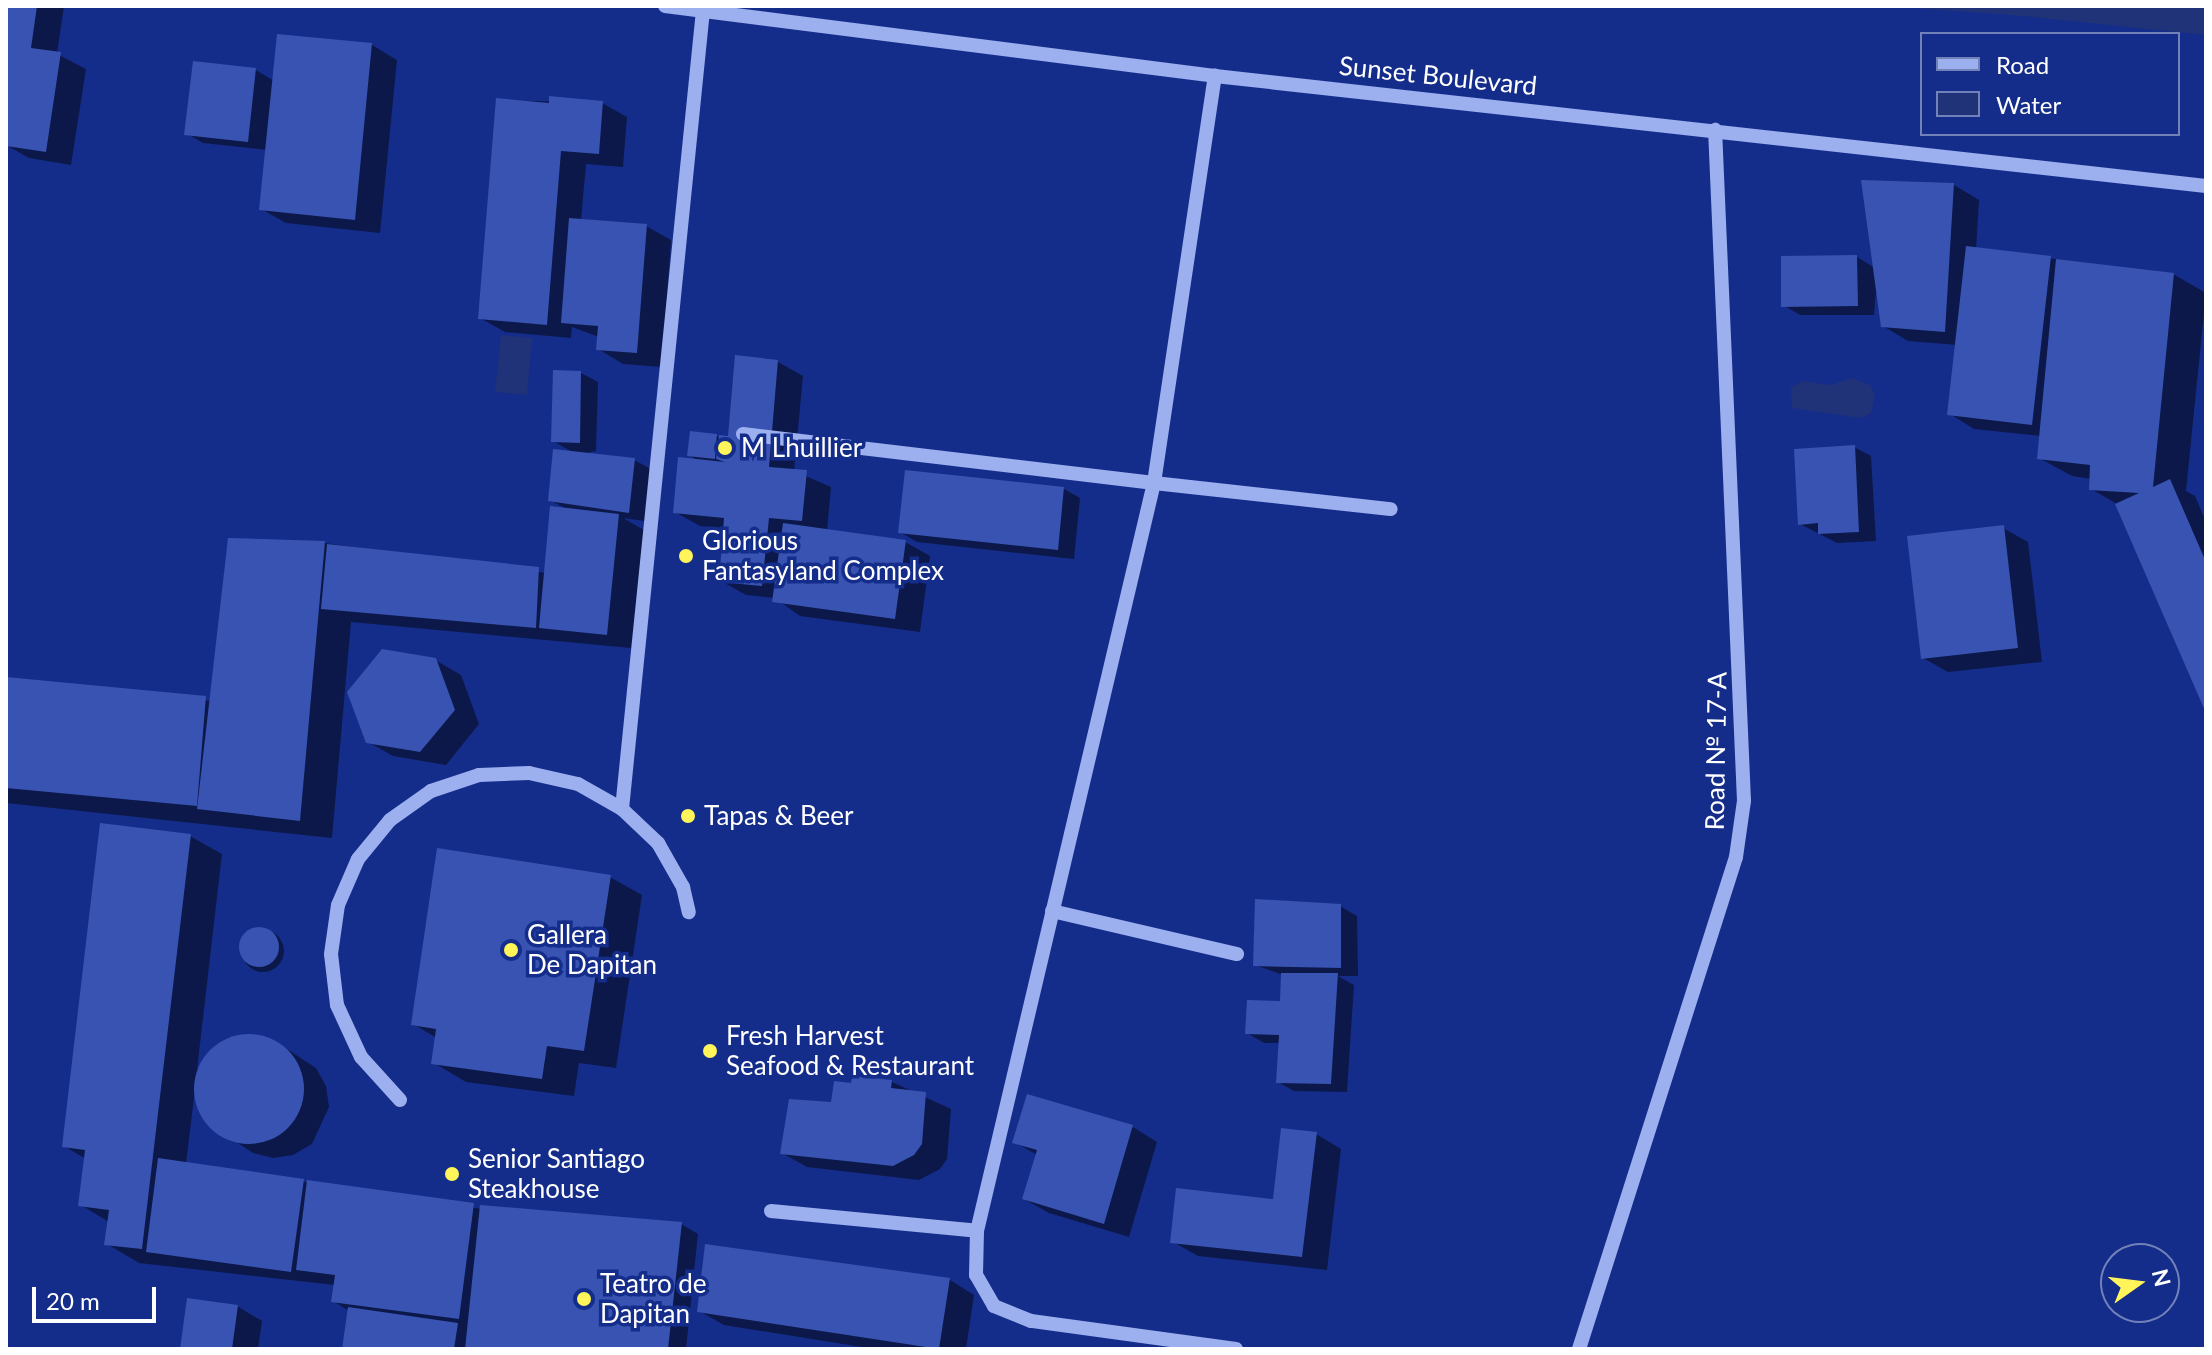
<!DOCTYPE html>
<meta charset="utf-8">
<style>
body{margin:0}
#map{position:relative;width:2212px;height:1355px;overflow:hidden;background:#152d8a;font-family:Lato,sans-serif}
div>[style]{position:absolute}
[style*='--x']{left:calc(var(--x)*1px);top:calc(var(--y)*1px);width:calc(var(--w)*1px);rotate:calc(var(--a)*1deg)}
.water>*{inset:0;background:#203278}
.shadow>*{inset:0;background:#0007}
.round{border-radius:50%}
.building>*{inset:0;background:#3853b2}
.minor>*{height:14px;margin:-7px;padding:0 7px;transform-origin:7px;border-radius:7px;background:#9cafef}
.dots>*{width:22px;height:22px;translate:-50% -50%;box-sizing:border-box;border:4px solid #152d8a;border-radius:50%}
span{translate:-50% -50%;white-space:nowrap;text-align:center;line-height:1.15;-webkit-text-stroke:7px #152d8a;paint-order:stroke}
.street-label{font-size:26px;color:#fff}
.poi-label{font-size:26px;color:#fff}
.left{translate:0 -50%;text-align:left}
.frame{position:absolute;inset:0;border:8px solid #fff;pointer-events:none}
.legend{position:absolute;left:1920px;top:32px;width:260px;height:104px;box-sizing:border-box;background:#152d8a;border:2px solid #7381b9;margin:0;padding:10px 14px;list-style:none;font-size:24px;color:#fff}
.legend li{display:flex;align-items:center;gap:16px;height:40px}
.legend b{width:40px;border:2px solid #7381b9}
.north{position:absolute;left:2100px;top:1243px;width:80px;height:80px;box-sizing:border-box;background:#152d8a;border:2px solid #7381b9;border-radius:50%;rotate:76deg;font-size:22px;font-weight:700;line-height:32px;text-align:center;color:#fff}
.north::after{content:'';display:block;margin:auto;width:28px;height:36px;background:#fff45a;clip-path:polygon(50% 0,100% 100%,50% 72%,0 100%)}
.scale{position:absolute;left:32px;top:1287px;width:124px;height:36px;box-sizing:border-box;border:4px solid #fff;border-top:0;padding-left:10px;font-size:24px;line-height:28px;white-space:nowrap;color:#fff;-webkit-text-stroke:6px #152d8a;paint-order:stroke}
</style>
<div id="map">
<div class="water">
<i style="clip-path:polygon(1886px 6px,2206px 6px,2206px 35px,2023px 16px)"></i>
<i style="clip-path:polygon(501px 335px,532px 338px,527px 395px,495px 392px)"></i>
<i style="clip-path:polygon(1852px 378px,1870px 385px,1875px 395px,1871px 413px,1861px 418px,1792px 408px,1791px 388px,1802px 381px,1831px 385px)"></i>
</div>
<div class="shadow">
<i style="clip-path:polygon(6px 6px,64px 6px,57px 54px,86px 69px,71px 165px,29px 158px,6px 145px)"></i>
<i style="clip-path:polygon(372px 45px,397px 60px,380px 233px,286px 223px,261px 209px,267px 150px,203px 143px,186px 133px,194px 63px,256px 70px,274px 81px)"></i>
<i style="clip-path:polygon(498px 100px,602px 103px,627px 117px,623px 167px,586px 164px,581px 221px,646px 226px,671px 240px,662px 367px,623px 364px,598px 349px,599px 337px,572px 327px,571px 338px,505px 332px,480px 318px)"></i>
<i style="clip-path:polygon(1864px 182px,1954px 185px,1979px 200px,1976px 249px,2173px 274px,2206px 293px,2186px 491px,2195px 496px,2206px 522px,2206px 708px,2117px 504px,2091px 489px,2091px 479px,2072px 476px,2039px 458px,2041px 436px,1974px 429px,1950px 414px,1957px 345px,1908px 341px,1883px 326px,1877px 280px,1874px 315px,1800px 315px,1783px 305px,1857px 257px,1875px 268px)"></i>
<i style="clip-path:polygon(778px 362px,803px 376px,794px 471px,831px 487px,827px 531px,905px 542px,930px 556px,920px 632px,800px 616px,775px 598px,746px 595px,721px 581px,725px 528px,700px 526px,675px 512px,699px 461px,689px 455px,691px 434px,729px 438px)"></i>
<i style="clip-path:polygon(581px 373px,598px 382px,596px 451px,583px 454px,634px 460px,651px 469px,645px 521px,623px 518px,644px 530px,631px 648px,351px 622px,332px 838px,6px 803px,6px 679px,211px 701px,324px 543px,546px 573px,568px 510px,550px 500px,574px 453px,553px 441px)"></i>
<i style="clip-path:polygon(1854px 447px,1871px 456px,1876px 541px,1837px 543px,1800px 524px)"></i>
<i style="clip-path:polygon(1064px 489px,1080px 498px,1074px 559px,917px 542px,900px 532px)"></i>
<i style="clip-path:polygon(2003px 528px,2028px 542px,2042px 662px,1948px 672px,1923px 658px)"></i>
<i style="clip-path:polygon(435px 660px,461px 675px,479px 724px,446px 765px,393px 756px,368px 742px)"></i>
<i style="clip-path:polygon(190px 836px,222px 854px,197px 1070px,214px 1049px,231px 1038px,252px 1035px,273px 1040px,316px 1068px,326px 1086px,329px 1107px,312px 1144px,293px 1155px,273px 1158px,253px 1153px,210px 1125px,195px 1089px,186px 1164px,482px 1209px,681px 1224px,698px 1234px,686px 1349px,344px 1349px,349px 1311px,333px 1301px,335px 1285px,139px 1263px,107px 1244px,109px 1222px,81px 1205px,86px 1159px,64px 1146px)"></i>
<i style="clip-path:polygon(610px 877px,642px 895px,616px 1068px,579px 1063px,574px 1096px,466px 1082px,434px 1063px,437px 1038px,413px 1024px)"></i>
<i style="clip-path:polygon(1340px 906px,1357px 916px,1358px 976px,1338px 976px,1354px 985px,1347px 1092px,1294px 1091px,1278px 1082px,1280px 1043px,1264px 1043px,1247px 1033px,1282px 1003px,1283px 975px,1255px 965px)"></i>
<i class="round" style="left:242px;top:930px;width:42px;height:42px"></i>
<i style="clip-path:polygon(892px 1082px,951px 1109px,947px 1159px,940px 1169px,919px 1180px,807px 1167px,782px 1153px,832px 1104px)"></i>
<i style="clip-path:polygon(1028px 1096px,1133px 1127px,1157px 1142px,1129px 1237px,1049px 1213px,1024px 1199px,1037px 1155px,1015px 1142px)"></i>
<i style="clip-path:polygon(1316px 1134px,1341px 1149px,1327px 1270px,1198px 1256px,1173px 1242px,1275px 1202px)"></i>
<i style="clip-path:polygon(950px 1280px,974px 1295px,966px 1349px,874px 1349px,724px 1325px,699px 1311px)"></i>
<i style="clip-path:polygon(237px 1306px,262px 1321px,258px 1349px,182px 1349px)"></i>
</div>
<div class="building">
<i style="clip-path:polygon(6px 6px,37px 6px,31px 48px,61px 52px,46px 152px,6px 146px)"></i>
<i style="clip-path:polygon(277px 34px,372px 43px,355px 220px,259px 210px)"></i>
<i style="clip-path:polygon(193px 61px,256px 68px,248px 142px,184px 135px)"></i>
<i style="clip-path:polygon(549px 96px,603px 101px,599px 154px,561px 151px,547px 325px,478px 319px,496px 98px,549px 103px)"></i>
<i style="clip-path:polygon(1861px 180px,1954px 183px,1945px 332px,1881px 327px)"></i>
<i style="clip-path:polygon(569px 218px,647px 224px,637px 353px,596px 350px,598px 326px,561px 323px)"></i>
<i style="clip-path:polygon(1966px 246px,2051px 256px,2032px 425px,1947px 415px)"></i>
<i style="clip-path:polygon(1857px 255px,1858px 306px,1781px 307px,1781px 256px)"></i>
<i style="clip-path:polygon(2056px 259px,2174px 273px,2153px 487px,2170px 479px,2206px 562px,2206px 713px,2115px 504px,2139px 493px,2089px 490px,2090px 465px,2037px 459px)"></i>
<i style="clip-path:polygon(735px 355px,778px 360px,769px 467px,807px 470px,802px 521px,769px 518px,762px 586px,719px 582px,724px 518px,673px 513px,678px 457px,725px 462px,716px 459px,719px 435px,728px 436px)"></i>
<i style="clip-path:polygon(553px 370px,581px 371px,580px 443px,551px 442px)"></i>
<i style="clip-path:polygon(690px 431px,717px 434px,715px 459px,687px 456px)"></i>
<i style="clip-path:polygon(1855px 445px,1859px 532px,1818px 534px,1818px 523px,1798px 525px,1794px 449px)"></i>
<i style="clip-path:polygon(553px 449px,635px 458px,629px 513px,548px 501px)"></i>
<i style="clip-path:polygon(905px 470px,1064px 487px,1058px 550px,898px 533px)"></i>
<i style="clip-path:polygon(550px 506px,619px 514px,607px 635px,539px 628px)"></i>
<i style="clip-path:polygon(783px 523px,906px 540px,895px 619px,772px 602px)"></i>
<i style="clip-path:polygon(2004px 525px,2018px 648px,1921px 659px,1907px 536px)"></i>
<i style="clip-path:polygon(228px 538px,325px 541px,300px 821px,197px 809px)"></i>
<i style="clip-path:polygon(327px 544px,539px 567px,536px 628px,321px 609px)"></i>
<i style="clip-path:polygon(382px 649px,436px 658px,455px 710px,420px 752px,366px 743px,347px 692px)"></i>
<i style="clip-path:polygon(6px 677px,206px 696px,197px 806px,6px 788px)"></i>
<i style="clip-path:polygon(100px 823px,191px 834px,142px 1249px,104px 1245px,109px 1210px,78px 1206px,85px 1150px,62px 1147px)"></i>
<i style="clip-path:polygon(437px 848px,611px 875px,584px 1051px,547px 1046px,542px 1079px,431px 1064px,436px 1029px,411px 1025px)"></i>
<i style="clip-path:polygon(1255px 899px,1341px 904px,1341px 968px,1253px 966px)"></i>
<i class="round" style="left:239px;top:927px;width:40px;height:40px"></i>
<i style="clip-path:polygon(1281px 973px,1338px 973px,1331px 1084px,1276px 1083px,1279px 1035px,1245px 1034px,1247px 1000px,1280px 1001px)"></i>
<i class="round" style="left:194px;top:1034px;width:110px;height:110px"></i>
<i style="clip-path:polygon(852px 1076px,892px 1080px,891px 1088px,926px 1092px,922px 1144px,914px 1155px,893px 1166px,780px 1154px,789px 1099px,831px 1102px,834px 1081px,851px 1083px)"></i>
<i style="clip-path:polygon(1027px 1094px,1133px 1125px,1104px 1224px,1022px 1199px,1037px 1150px,1012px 1143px)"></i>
<i style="clip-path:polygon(1281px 1128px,1317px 1132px,1302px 1257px,1170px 1243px,1176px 1188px,1273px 1199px)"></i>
<i style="clip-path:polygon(158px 1158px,304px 1179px,291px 1272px,146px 1252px)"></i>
<i style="clip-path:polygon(307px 1180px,474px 1203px,459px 1319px,331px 1302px,335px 1275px,296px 1270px)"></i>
<i style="clip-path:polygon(480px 1205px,682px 1222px,668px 1349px,465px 1349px)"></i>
<i style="clip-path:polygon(705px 1244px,950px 1278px,939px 1349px,697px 1312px)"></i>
<i style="clip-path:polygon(187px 1298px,238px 1305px,232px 1349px,180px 1349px)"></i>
<i style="clip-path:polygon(348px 1307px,458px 1323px,454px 1349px,342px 1349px)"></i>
</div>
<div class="minor">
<i style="--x:665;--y:6;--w:554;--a:7.25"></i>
<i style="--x:1215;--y:76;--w:997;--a:6.33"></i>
<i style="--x:743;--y:434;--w:414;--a:6.8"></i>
<i style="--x:1154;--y:483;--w:412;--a:-81.5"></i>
<i style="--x:622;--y:809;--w:803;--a:-84.21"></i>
<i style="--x:1052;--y:911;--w:190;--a:13.1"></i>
<i style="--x:400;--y:1100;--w:58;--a:-132.2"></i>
<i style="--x:361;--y:1057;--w:57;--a:-114.8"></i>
<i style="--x:337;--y:1005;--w:51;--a:-96.7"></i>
<i style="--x:331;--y:954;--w:49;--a:-81.9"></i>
<i style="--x:338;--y:905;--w:50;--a:-66.5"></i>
<i style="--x:358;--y:859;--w:50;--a:-50.6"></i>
<i style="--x:390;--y:820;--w:50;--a:-35.3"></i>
<i style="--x:431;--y:791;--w:51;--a:-18.4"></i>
<i style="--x:479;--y:775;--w:50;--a:-2.3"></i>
<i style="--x:529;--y:773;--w:50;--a:12.7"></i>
<i style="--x:578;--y:784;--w:51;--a:29.6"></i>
<i style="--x:622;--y:809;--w:50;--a:43.4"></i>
<i style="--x:658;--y:843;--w:51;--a:60.4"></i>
<i style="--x:683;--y:887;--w:26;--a:77"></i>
<i style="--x:771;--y:1211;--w:207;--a:5.5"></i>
<i style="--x:1236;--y:1349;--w:207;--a:-172.2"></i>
<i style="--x:1031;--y:1321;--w:40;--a:-158"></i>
<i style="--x:994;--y:1306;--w:36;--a:-120"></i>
<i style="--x:976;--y:1275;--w:44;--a:-88.7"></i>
<i style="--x:977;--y:1231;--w:769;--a:-76.69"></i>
<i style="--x:1154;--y:483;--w:238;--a:6.3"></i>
<i style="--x:1579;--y:1349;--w:516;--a:-72.3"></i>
<i style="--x:1736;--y:857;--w:57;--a:-81.9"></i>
<i style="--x:1744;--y:801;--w:672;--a:-92.47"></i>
</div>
<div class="dots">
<i style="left:725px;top:448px;background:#fff45a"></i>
<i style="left:686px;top:556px;background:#fff45a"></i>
<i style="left:688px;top:816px;background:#fff45a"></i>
<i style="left:511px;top:950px;background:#fff45a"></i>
<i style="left:710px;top:1051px;background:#fff45a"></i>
<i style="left:452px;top:1174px;background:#fff45a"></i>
<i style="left:584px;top:1299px;background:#fff45a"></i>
</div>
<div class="street-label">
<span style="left:1438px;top:76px;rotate:6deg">Sunset Boulevard</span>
<span style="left:1716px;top:751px;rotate:-89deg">Road № 17-A</span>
</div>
<div class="poi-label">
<span class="left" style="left:741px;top:448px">M Lhuillier</span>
<span class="left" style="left:702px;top:556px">Glorious<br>Fantasyland Complex</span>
<span class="left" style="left:704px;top:816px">Tapas &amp; Beer</span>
<span class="left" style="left:527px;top:950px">Gallera<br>De Dapitan</span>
<span class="left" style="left:726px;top:1051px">Fresh Harvest<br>Seafood &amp; Restaurant</span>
<span class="left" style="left:468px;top:1174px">Senior Santiago<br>Steakhouse</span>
<span class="left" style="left:600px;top:1299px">Teatro de<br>Dapitan</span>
</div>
<div class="frame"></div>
<ul class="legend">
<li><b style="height:10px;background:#9cafef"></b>Road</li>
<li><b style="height:22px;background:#203278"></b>Water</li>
</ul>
<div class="north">N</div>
<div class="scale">20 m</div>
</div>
